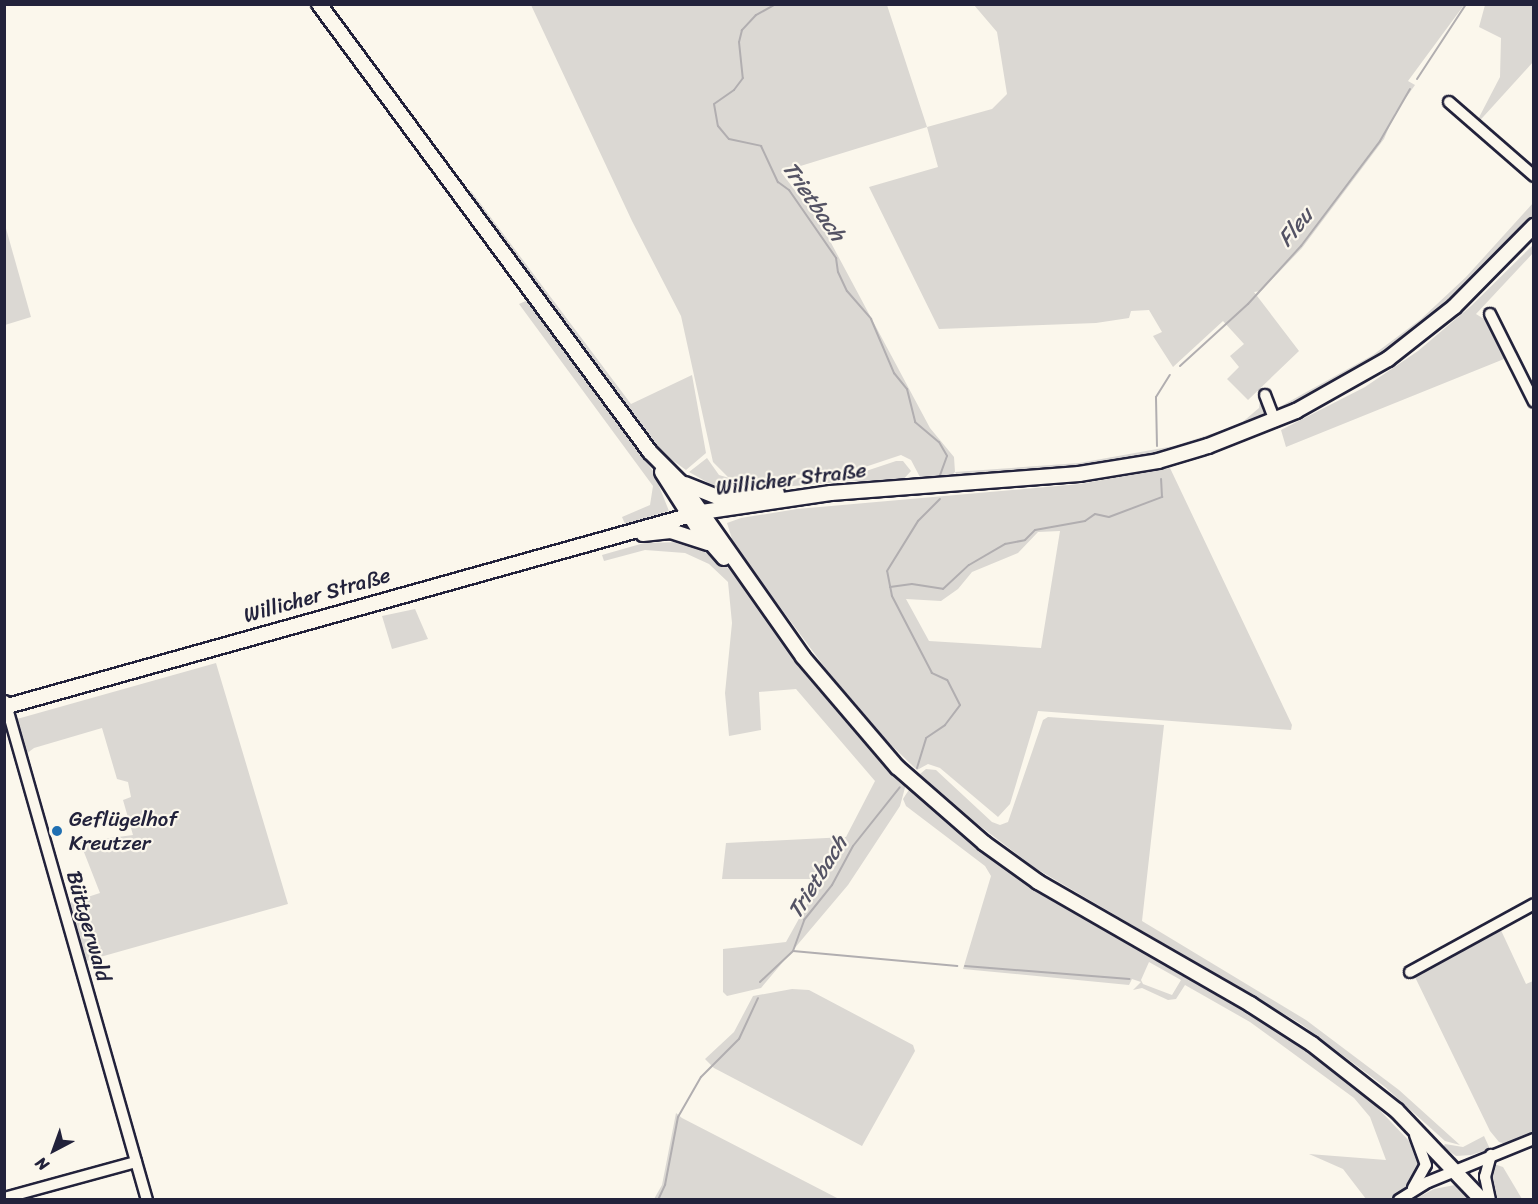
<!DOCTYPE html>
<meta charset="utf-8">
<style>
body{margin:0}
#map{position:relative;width:1538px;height:1204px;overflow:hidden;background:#fbf7ec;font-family:Sriracha,sans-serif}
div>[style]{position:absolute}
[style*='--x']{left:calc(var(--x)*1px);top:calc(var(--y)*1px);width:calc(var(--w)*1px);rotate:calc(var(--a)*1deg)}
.green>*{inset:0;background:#dbd8d3}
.stream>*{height:2px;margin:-1px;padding:0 1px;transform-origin:1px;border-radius:1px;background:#b1aeb0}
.roads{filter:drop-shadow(2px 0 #22223b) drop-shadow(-2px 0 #22223b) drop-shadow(0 2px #22223b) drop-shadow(0 -2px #22223b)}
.minor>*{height:10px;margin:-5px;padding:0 5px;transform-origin:5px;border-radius:5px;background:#fbf7ec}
.major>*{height:14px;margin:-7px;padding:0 7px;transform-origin:7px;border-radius:7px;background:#fbf7ec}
.dots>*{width:16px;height:16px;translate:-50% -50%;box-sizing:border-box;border:3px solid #fbf7ec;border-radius:50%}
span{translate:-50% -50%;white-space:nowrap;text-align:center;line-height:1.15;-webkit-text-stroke:4.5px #fbf7ec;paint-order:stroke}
.street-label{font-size:21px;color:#22223b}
.poi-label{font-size:21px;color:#22223b}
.left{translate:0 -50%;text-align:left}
.water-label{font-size:22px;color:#545364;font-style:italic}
.frame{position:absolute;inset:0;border:6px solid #22223b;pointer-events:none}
.north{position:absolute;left:24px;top:1120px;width:60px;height:60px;-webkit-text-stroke:4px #fbf7ec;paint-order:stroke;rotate:221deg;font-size:16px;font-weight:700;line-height:24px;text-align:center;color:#22223b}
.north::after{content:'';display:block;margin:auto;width:21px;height:27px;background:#22223b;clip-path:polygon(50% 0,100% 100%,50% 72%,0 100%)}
</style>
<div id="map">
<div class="green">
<i style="clip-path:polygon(531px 5px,887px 5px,927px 127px,992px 109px,1007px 94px,997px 32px,974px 5px,1464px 5px,1408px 81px,1415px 85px,1395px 113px,1384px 139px,1302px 248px,1261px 291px,1254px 292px,1299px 351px,1248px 400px,1227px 379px,1239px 367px,1230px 356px,1244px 344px,1223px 321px,1173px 367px,1153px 336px,1162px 332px,1149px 310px,1131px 311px,1129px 318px,1096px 323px,939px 329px,869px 187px,938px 167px,927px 127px,781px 172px,822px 226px,930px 428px,954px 457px,955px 472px,1079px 463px,1174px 446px,1239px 425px,1259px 408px,1260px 400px,1269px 411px,1267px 420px,1170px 452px,1077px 468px,958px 477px,955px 472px,949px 478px,921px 479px,911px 460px,901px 455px,862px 468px,745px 480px,728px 477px,713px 462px,681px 316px,632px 221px)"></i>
<i style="clip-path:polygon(1485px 5px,1533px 5px,1533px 62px,1474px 127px,1500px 77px,1501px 38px,1479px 27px)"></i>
<i style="clip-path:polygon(471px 191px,631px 404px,692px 375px,706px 453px,686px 470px,654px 447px,465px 194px)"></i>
<i style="clip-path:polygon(1533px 203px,1533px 215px,1476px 278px,1398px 346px,1278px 414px,1274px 410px,1373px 355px,1421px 319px,1466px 277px)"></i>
<i style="clip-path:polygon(5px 225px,31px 317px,5px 325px,4px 325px)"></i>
<i style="clip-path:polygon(1533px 239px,1469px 304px,1421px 344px,1363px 384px,1283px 426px,1369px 377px,1466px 304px)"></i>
<i style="clip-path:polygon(1533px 245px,1533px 253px,1476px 314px,1492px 324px,1509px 357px,1286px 447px,1281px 430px,1365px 387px,1418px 351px,1471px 306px)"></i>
<i style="clip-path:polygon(528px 300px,653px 471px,669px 511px,625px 524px,622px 517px,650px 505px,653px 486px,519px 304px)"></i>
<i style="clip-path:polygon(707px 458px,719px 475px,746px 483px,866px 471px,896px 461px,903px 461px,911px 471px,901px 482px,851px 481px,713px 493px,714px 486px,689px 472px)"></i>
<i style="clip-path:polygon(evenodd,1170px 468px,1292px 725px,1291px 730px,1038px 711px,1010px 804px,998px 817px,940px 768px,928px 764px,917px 770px,886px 740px,826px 669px,771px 595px,733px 542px,727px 523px,741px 518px,797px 509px,1080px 484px,1170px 468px,1060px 531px,1041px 648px,929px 641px,906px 599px,941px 601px,958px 589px,972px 572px,1018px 553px,1038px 532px,1060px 531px)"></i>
<i style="clip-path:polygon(685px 537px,705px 547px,730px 570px,812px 679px,906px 784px,900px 806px,848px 885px,761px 988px,727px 996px,723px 992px,723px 949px,786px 942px,821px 879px,722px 879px,726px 843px,846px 837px,875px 781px,796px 689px,759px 692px,761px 730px,729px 736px,725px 693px,732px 623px,728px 582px,709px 564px,685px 553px,645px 550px,604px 561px,602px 555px,644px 543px,681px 542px)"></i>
<i style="clip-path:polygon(415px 609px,428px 639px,392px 649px,382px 616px)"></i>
<i style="clip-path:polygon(216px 663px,288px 904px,86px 961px,69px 903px,100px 893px,80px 842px,133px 835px,123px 800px,131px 797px,128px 782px,117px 779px,102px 728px,34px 748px,26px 754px,17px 719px)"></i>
<i style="clip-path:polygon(1048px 717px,1164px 725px,1142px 921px,1306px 1020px,1399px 1090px,1460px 1145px,1445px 1141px,1385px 1087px,1301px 1024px,1035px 868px,959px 810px,920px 774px,926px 769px,936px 770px,992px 822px,1000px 825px,1008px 822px,1043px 720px)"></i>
<i style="clip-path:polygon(evenodd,910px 788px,987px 854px,1040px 890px,1247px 1008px,1313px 1053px,1371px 1101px,1411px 1143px,1423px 1161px,1418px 1179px,1393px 1199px,1366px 1199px,1343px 1169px,1309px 1154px,1386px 1160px,1370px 1117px,1354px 1098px,1250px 1022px,1185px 985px,1176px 999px,1168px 1000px,1142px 988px,1133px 990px,1141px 982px,1132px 979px,1129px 985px,963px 969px,991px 876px,985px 866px,906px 806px,903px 799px,910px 788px,1149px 962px,1181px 980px,1172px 995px,1143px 984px,1141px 980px,1149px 962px)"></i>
<i style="clip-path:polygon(1499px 926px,1526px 984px,1533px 981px,1533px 1133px,1506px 1144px,1499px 1142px,1490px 1131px,1414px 975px)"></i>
<i style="clip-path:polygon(792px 989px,809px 990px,913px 1045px,915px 1051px,862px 1146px,714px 1068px,705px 1059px,734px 1032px,753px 996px)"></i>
<i style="clip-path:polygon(676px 1113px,682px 1118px,839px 1199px,654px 1199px,662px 1185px)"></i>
<i style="clip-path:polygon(1484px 1136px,1490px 1149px,1471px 1155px,1456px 1156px,1443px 1147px,1445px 1144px,1463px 1147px)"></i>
<i style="clip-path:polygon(1494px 1164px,1503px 1167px,1522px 1199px,1497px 1199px,1488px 1183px)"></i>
<i style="clip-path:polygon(1460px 1184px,1472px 1200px,1413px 1200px,1434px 1189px)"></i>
</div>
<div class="stream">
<i style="--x:776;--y:4;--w:23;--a:151"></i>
<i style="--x:756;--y:15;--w:21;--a:133"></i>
<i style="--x:742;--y:30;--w:12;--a:104"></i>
<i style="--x:739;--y:42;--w:36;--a:84"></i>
<i style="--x:743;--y:78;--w:15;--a:127"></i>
<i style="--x:734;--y:90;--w:24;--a:145"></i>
<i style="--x:714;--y:104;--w:22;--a:80"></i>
<i style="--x:718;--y:126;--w:17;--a:50"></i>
<i style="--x:729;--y:139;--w:33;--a:12"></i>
<i style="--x:761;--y:146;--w:40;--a:65"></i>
<i style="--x:778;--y:182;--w:14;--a:36"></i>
<i style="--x:789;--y:190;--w:83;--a:55.3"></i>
<i style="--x:836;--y:258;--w:14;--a:82"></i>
<i style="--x:838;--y:272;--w:21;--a:65"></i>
<i style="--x:847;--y:291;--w:37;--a:49"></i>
<i style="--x:871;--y:319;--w:59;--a:66.9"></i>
<i style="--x:894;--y:373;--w:21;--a:51"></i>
<i style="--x:907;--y:389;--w:34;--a:76"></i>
<i style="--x:915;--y:422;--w:31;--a:40"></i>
<i style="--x:939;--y:442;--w:16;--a:60"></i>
<i style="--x:947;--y:456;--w:23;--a:110"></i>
<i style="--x:1417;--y:79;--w:90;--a:-56.8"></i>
<i style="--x:1180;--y:366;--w:92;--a:-42.4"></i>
<i style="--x:1248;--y:304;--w:79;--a:-47.6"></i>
<i style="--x:1301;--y:246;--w:131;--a:-53"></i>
<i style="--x:1380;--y:141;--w:60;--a:-60"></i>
<i style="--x:1157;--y:446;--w:49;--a:-91.2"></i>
<i style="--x:1156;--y:397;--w:26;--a:-58"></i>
<i style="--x:890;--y:587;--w:22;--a:-8"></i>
<i style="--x:912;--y:584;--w:31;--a:9"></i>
<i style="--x:943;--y:589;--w:35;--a:-43"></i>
<i style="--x:969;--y:565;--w:42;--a:-30.3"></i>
<i style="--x:1005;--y:544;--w:20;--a:-11"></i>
<i style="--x:1025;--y:540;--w:14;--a:-45"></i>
<i style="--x:1035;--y:530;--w:51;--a:-10.2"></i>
<i style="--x:1085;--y:521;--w:12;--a:-35"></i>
<i style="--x:1095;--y:514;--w:14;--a:12"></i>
<i style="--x:1109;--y:517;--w:57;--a:-20.7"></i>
<i style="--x:1162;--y:497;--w:18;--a:-93"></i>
<i style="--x:917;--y:768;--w:31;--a:-73"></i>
<i style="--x:926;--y:738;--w:23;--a:-34"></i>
<i style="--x:945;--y:725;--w:25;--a:-53"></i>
<i style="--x:960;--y:705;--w:28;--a:-117"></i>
<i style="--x:947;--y:680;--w:17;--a:-155"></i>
<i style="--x:932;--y:673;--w:87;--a:-117.5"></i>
<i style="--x:892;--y:596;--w:25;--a:-101"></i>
<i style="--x:887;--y:571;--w:59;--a:-58.2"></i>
<i style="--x:918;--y:521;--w:31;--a:-45"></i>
<i style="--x:793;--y:951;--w:165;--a:5.2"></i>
<i style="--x:965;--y:966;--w:165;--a:4.5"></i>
<i style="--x:760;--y:982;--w:45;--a:-43.2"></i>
<i style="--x:793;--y:951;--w:33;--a:-70"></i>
<i style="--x:804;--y:920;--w:45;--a:-51.3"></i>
<i style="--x:832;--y:885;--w:44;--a:-61.7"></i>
<i style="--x:853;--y:846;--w:75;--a:-51.5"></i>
<i style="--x:658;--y:1200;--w:17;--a:-65"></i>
<i style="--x:665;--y:1185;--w:69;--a:-79.2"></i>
<i style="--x:678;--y:1117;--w:46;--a:-60.1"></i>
<i style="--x:701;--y:1077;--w:54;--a:-45"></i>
<i style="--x:739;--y:1039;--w:45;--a:-65.1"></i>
</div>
<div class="roads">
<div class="minor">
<i style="--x:1449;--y:102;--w:113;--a:41"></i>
<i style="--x:1490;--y:314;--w:98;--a:63.4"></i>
<i style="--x:1265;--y:395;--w:28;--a:69"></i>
<i style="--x:5;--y:701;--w:519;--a:74.12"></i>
<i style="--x:1410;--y:972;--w:141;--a:-28.7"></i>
<i style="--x:1413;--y:1188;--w:26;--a:-61"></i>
<i style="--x:1426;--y:1165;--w:32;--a:-110"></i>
<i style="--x:4;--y:1198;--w:137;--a:-15.3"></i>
<i style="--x:1399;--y:1200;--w:34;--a:-32"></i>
<i style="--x:1428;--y:1182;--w:114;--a:-22.1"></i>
<i style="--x:1490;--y:1200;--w:24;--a:-102"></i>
<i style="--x:1485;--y:1177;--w:23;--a:-75"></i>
</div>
<div class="major">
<i style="--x:319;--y:4;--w:557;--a:53.54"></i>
<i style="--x:650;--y:452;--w:42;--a:45"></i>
<i style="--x:680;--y:482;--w:214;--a:54.9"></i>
<i style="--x:803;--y:657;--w:145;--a:49.5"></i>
<i style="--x:897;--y:767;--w:116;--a:41.1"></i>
<i style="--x:984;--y:843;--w:67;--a:35.8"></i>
<i style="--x:1038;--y:882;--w:245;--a:29.9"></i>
<i style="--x:1250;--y:1004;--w:74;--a:32.8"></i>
<i style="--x:1312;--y:1044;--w:108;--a:38.2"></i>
<i style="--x:1397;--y:1111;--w:123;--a:46.3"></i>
<i style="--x:662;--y:472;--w:65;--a:57.5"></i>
<i style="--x:697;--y:527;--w:41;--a:48.9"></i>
<i style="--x:685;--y:484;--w:35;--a:22"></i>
<i style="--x:718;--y:497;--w:59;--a:-3.9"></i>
<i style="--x:643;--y:534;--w:28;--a:-6"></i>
<i style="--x:671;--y:531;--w:39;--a:18"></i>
<i style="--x:4;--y:707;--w:725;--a:-15.61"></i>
<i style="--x:702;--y:512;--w:130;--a:-8.4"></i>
<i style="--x:831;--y:493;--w:249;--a:-4.4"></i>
<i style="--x:1079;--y:474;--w:80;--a:-9.3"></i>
<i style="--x:1158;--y:461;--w:52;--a:-16.7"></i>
<i style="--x:1208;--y:446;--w:95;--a:-21.7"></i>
<i style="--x:1296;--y:411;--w:106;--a:-29.5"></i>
<i style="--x:1388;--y:359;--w:84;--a:-38.2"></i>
<i style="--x:1454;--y:307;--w:114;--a:-45.4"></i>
</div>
</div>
<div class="dots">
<i style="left:57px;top:831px;background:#1f6fb2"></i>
</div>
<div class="street-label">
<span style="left:791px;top:479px;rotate:-7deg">Willicher Straße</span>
<span style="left:317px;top:595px;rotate:-16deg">Willicher Straße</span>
<span style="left:89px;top:926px;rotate:74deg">Büttgerwald</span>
</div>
<div class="poi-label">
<span class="left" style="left:69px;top:831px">Geflügelhof<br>Kreutzer</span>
</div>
<div class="water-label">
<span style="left:814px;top:201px;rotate:55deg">Trietbach</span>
<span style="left:1295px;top:227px;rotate:-51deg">Fleu</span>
<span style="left:817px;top:877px;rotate:-58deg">Trietbach</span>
</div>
<div class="frame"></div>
<div class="north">N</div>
</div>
